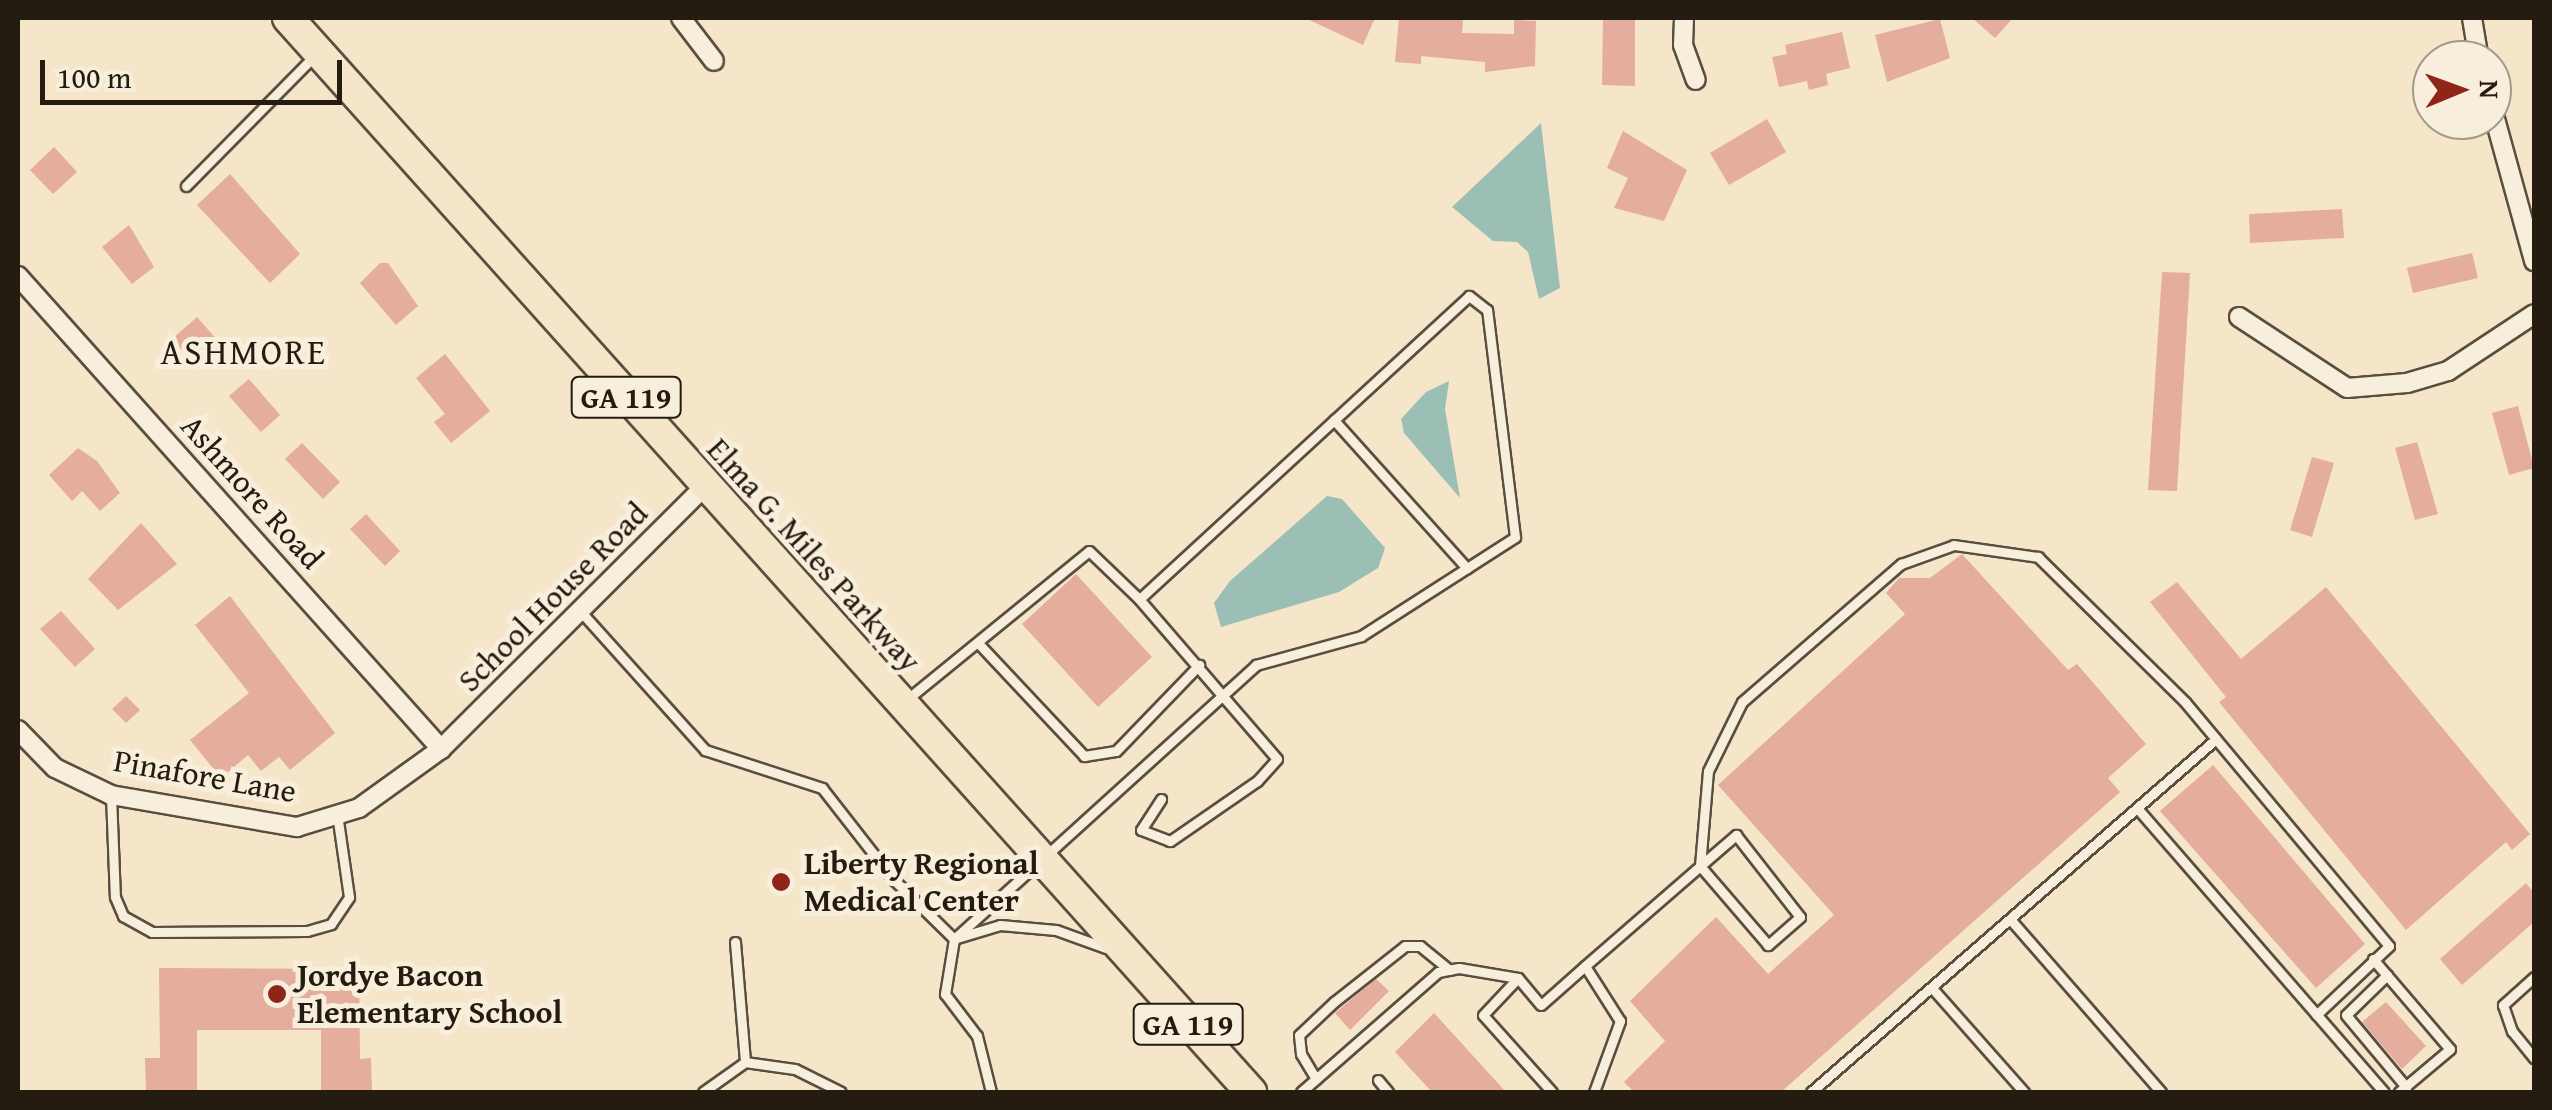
<!DOCTYPE html>
<style>
body{margin:0}
#map{position:relative;width:2552px;height:1110px;overflow:hidden;background:#f5e5c9;font-family:"Gentium Book Plus",serif}
div>[style]{position:absolute}
[style*='--x']{left:calc(var(--x)*1px);top:calc(var(--y)*1px);width:calc(var(--w)*1px);rotate:calc(var(--a)*1deg)}
.water>*{inset:0;background:#9cbfb5}
.building>*{inset:0;background:#e4ad9d}
.roads{filter:drop-shadow(2px 0 #594e3f) drop-shadow(-2px 0 #594e3f) drop-shadow(0 2px #594e3f) drop-shadow(0 -2px #594e3f)}
.service>*{height:9px;margin:-4.5px;padding:0 4.5px;transform-origin:4.5px;border-radius:4.5px;background:#f8eedc}
.minor>*{height:18px;margin:-9px;padding:0 9px;transform-origin:9px;border-radius:9px;background:#f8eedc}
.primary>*{height:30px;margin:-15px;padding:0 15px;transform-origin:15px;border-radius:15px;background:#f5e5c9}
.dots>*{width:28px;height:28px;translate:-50% -50%;box-sizing:border-box;border:5px solid #f8eedc;border-radius:50%}
span{translate:-50% -50%;white-space:nowrap;text-align:center;line-height:1.15;-webkit-text-stroke:10px #f8eedc;paint-order:stroke}
.shield-label span{padding:2px 8px;background:#f8eedc;border:2px solid;border-radius:8px;-webkit-text-stroke-width:0}
.shield-label{font-size:30px;color:#251c11;font-weight:700}
.street-label{font-size:32px;color:#251c11}
.poi-label{font-size:32px;color:#251c11;font-weight:700}
.left{translate:0 -50%;text-align:left}
.neighbourhood-label{font-size:35px;color:#251c11;letter-spacing:2.5px}
.frame{position:absolute;inset:0;border:20px solid #251c11;pointer-events:none}
.north{position:absolute;left:2412px;top:40px;width:100px;height:100px;box-sizing:border-box;background:#f8eedc;border:2px solid #a49a8b;border-radius:50%;rotate:89deg;font-size:28px;font-weight:700;line-height:40px;text-align:center;color:#251c11}
.north::after{content:'';display:block;margin:auto;width:35px;height:45px;background:#8f2418;clip-path:polygon(50% 0,100% 100%,50% 72%,0 100%)}
.scale{position:absolute;left:40px;top:60px;width:302px;height:45px;box-sizing:border-box;border:5px solid #251c11;border-top:0;padding-left:12px;font-size:30px;line-height:35px;white-space:nowrap;color:#251c11;-webkit-text-stroke:8px #f8eedc;paint-order:stroke}
</style>
<div id="map">
<div class="water">
<i style="clip-path:polygon(1541px 123px,1560px 288px,1539px 299px,1528px 252px,1517px 242px,1493px 241px,1452px 207px)"></i>
<i style="clip-path:polygon(1449px 381px,1445px 409px,1460px 498px,1404px 433px,1401px 419px,1426px 392px)"></i>
<i style="clip-path:polygon(1327px 496px,1342px 499px,1385px 548px,1378px 568px,1339px 592px,1221px 627px,1214px 603px,1230px 581px)"></i>
</div>
<div class="building">
<i style="clip-path:polygon(1305px 18px,1375px 18px,1363px 45px)"></i>
<i style="clip-path:polygon(1399px 18px,1463px 18px,1462px 33px,1514px 34px,1514px 20px,1536px 21px,1535px 66px,1485px 72px,1485px 62px,1421px 56px,1421px 64px,1395px 62px)"></i>
<i style="clip-path:polygon(1603px 18px,1635px 18px,1635px 86px,1602px 85px)"></i>
<i style="clip-path:polygon(1972px 18px,2013px 18px,1995px 38px)"></i>
<i style="clip-path:polygon(1940px 19px,1950px 58px,1887px 82px,1875px 35px)"></i>
<i style="clip-path:polygon(1842px 32px,1850px 68px,1826px 74px,1828px 85px,1809px 90px,1807px 81px,1779px 87px,1772px 57px,1787px 54px,1785px 45px)"></i>
<i style="clip-path:polygon(1767px 119px,1786px 152px,1729px 185px,1710px 153px)"></i>
<i style="clip-path:polygon(1623px 131px,1687px 170px,1664px 221px,1614px 208px,1628px 178px,1607px 168px)"></i>
<i style="clip-path:polygon(54px 147px,77px 172px,53px 194px,30px 170px)"></i>
<i style="clip-path:polygon(230px 174px,300px 254px,270px 283px,197px 205px)"></i>
<i style="clip-path:polygon(2342px 209px,2344px 238px,2250px 243px,2249px 214px)"></i>
<i style="clip-path:polygon(129px 225px,154px 267px,132px 284px,102px 247px)"></i>
<i style="clip-path:polygon(2472px 253px,2478px 278px,2413px 293px,2407px 268px)"></i>
<i style="clip-path:polygon(380px 263px,388px 263px,418px 306px,396px 325px,360px 283px)"></i>
<i style="clip-path:polygon(2162px 272px,2190px 273px,2177px 491px,2148px 490px)"></i>
<i style="clip-path:polygon(197px 317px,219px 342px,194px 364px,172px 339px)"></i>
<i style="clip-path:polygon(445px 354px,490px 411px,451px 443px,434px 422px,445px 414px,416px 378px)"></i>
<i style="clip-path:polygon(249px 379px,280px 415px,261px 432px,229px 396px)"></i>
<i style="clip-path:polygon(2518px 406px,2534px 468px,2509px 475px,2492px 413px)"></i>
<i style="clip-path:polygon(2417px 442px,2438px 514px,2415px 520px,2395px 448px)"></i>
<i style="clip-path:polygon(302px 443px,340px 482px,323px 499px,285px 459px)"></i>
<i style="clip-path:polygon(78px 448px,97px 461px,120px 493px,100px 511px,82px 491px,72px 501px,49px 475px)"></i>
<i style="clip-path:polygon(2312px 457px,2334px 463px,2312px 537px,2290px 530px)"></i>
<i style="clip-path:polygon(366px 514px,400px 551px,385px 566px,350px 529px)"></i>
<i style="clip-path:polygon(141px 523px,177px 564px,118px 610px,88px 579px)"></i>
<i style="clip-path:polygon(1962px 554px,2068px 670px,2077px 664px,2146px 744px,2108px 778px,2120px 792px,1781px 1092px,1634px 1092px,1624px 1082px,1665px 1041px,1630px 1001px,1716px 917px,1768px 974px,1834px 915px,1718px 785px,1905px 614px,1886px 593px,1899px 578px,1930px 578px)"></i>
<i style="clip-path:polygon(1076px 574px,1152px 657px,1098px 707px,1022px 624px)"></i>
<i style="clip-path:polygon(2177px 582px,2241px 659px,2326px 587px,2530px 834px,2512px 850px,2506px 842px,2406px 930px,2219px 702px,2226px 697px,2150px 602px)"></i>
<i style="clip-path:polygon(230px 596px,335px 733px,290px 770px,279px 757px,261px 771px,248px 755px,221px 778px,190px 740px,249px 693px,195px 625px)"></i>
<i style="clip-path:polygon(61px 611px,95px 649px,75px 667px,40px 629px)"></i>
<i style="clip-path:polygon(126px 696px,140px 710px,126px 723px,112px 709px)"></i>
<i style="clip-path:polygon(2213px 765px,2365px 944px,2316px 988px,2160px 811px)"></i>
<i style="clip-path:polygon(2526px 883px,2534px 893px,2534px 922px,2462px 985px,2440px 959px)"></i>
<i style="clip-path:polygon(159px 968px,359px 969px,360px 1059px,371px 1058px,372px 1092px,321px 1092px,321px 1030px,197px 1030px,197px 1092px,146px 1092px,145px 1058px,160px 1058px)"></i>
<i style="clip-path:polygon(1376px 979px,1389px 991px,1350px 1030px,1335px 1013px)"></i>
<i style="clip-path:polygon(2386px 1002px,2426px 1046px,2402px 1069px,2362px 1022px)"></i>
<i style="clip-path:polygon(1434px 1013px,1506px 1092px,1432px 1092px,1395px 1052px)"></i>
</div>
<div class="roads">
<div class="service">
<i style="--x:186;--y:186;--w:181;--a:-45.4"></i>
<i style="--x:1334;--y:420;--w:199;--a:48.1"></i>
<i style="--x:583;--y:614;--w:183;--a:48.1"></i>
<i style="--x:705;--y:750;--w:123;--a:18"></i>
<i style="--x:822;--y:788;--w:117;--a:52"></i>
<i style="--x:894;--y:880;--w:84;--a:44.5"></i>
<i style="--x:979;--y:644;--w:154;--a:46.8"></i>
<i style="--x:1084;--y:756;--w:32;--a:-9"></i>
<i style="--x:1116;--y:751;--w:120;--a:-46"></i>
<i style="--x:905;--y:701;--w:237;--a:-39.2"></i>
<i style="--x:1089;--y:551;--w:69;--a:43.8"></i>
<i style="--x:1139;--y:599;--w:211;--a:49.2"></i>
<i style="--x:1277;--y:759;--w:30;--a:132"></i>
<i style="--x:1257;--y:781;--w:106;--a:145.4"></i>
<i style="--x:1170;--y:841;--w:31;--a:-159"></i>
<i style="--x:1141;--y:830;--w:37;--a:-57"></i>
<i style="--x:111;--y:795;--w:102;--a:87.8"></i>
<i style="--x:115;--y:897;--w:21;--a:67"></i>
<i style="--x:123;--y:916;--w:33;--a:29"></i>
<i style="--x:152;--y:932;--w:155;--a:-0.4"></i>
<i style="--x:307;--y:931;--w:25;--a:-16"></i>
<i style="--x:331;--y:924;--w:32;--a:-56"></i>
<i style="--x:349;--y:897;--w:84;--a:-98.2"></i>
<i style="--x:2137;--y:808;--w:376;--a:49"></i>
<i style="--x:1736;--y:835;--w:104;--a:52"></i>
<i style="--x:1800;--y:917;--w:43;--a:138.8"></i>
<i style="--x:1768;--y:945;--w:104;--a:-130.7"></i>
<i style="--x:1700;--y:866;--w:48;--a:-40.7"></i>
<i style="--x:2010;--y:919;--w:230;--a:48.9"></i>
<i style="--x:957;--y:938;--w:45;--a:-16.8"></i>
<i style="--x:1000;--y:925;--w:56;--a:5.1"></i>
<i style="--x:1056;--y:930;--w:53;--a:19.8"></i>
<i style="--x:735;--y:942;--w:120;--a:85.2"></i>
<i style="--x:2373;--y:959;--w:118;--a:49.5"></i>
<i style="--x:2450;--y:1049;--w:67;--a:139.9"></i>
<i style="--x:2387;--y:975;--w:57;--a:135.7"></i>
<i style="--x:2346;--y:1015;--w:94;--a:50.2"></i>
<i style="--x:2534;--y:977;--w:42;--a:137.9"></i>
<i style="--x:2503;--y:1005;--w:28;--a:71"></i>
<i style="--x:2512;--y:1031;--w:35;--a:51"></i>
<i style="--x:1932;--y:988;--w:139;--a:48.5"></i>
<i style="--x:1316;--y:1079;--w:29;--a:-121"></i>
<i style="--x:1301;--y:1054;--w:19;--a:-96"></i>
<i style="--x:1299;--y:1035;--w:48;--a:-43.3"></i>
<i style="--x:1334;--y:1002;--w:90;--a:-38.3"></i>
<i style="--x:1405;--y:946;--w:15;--a:0"></i>
<i style="--x:1420;--y:946;--w:38;--a:39"></i>
<i style="--x:1378;--y:1080;--w:16;--a:50"></i>
<i style="--x:703;--y:1092;--w:52;--a:-35.5"></i>
<i style="--x:745;--y:1062;--w:50;--a:8"></i>
<i style="--x:795;--y:1069;--w:51;--a:26.6"></i>
<i style="--x:991;--y:1092;--w:58;--a:-104"></i>
<i style="--x:977;--y:1036;--w:53;--a:-127.3"></i>
<i style="--x:945;--y:994;--w:56;--a:-80.7"></i>
<i style="--x:954;--y:939;--w:408;--a:-42.2"></i>
<i style="--x:1256;--y:665;--w:109;--a:-15.4"></i>
<i style="--x:1361;--y:636;--w:183;--a:-32.7"></i>
<i style="--x:1515;--y:537;--w:229;--a:-97"></i>
<i style="--x:1487;--y:310;--w:23;--a:-142"></i>
<i style="--x:1469;--y:296;--w:448;--a:137.4"></i>
<i style="--x:1301;--y:1092;--w:182;--a:-41.2"></i>
<i style="--x:1438;--y:972;--w:21;--a:-11"></i>
<i style="--x:1459;--y:968;--w:60;--a:9.6"></i>
<i style="--x:1552;--y:1092;--w:103;--a:-131.9"></i>
<i style="--x:1483;--y:1015;--w:51;--a:-46.6"></i>
<i style="--x:1518;--y:978;--w:35;--a:50"></i>
<i style="--x:1541;--y:1005;--w:59;--a:-41.6"></i>
<i style="--x:1594;--y:1092;--w:76;--a:-69.9"></i>
<i style="--x:1620;--y:1021;--w:65;--a:-122.5"></i>
<i style="--x:1585;--y:966;--w:152;--a:-41"></i>
<i style="--x:1700;--y:866;--w:95;--a:-85.2"></i>
<i style="--x:1708;--y:771;--w:77;--a:-63.8"></i>
<i style="--x:1742;--y:702;--w:211;--a:-41"></i>
<i style="--x:1901;--y:564;--w:56;--a:-19.7"></i>
<i style="--x:1954;--y:545;--w:85;--a:8.1"></i>
<i style="--x:2038;--y:557;--w:206;--a:44.6"></i>
<i style="--x:2185;--y:702;--w:318;--a:50.1"></i>
<i style="--x:2389;--y:946;--w:100;--a:136.6"></i>
<i style="--x:1811;--y:1092;--w:537;--a:-41.08"></i>
</div>
<div class="minor">
<i style="--x:681;--y:18;--w:54;--a:52.5"></i>
<i style="--x:1684;--y:18;--w:27;--a:92"></i>
<i style="--x:1683;--y:45;--w:37;--a:70"></i>
<i style="--x:2472;--y:18;--w:43;--a:80.5"></i>
<i style="--x:2492;--y:108;--w:159;--a:74.6"></i>
<i style="--x:18;--y:276;--w:635;--a:48.19"></i>
<i style="--x:2239;--y:317;--w:129;--a:33.3"></i>
<i style="--x:2347;--y:388;--w:60;--a:-4.8"></i>
<i style="--x:2407;--y:383;--w:43;--a:-16.3"></i>
<i style="--x:2448;--y:371;--w:103;--a:-33.5"></i>
<i style="--x:18;--y:730;--w:53;--a:45.8"></i>
<i style="--x:55;--y:768;--w:62;--a:25.7"></i>
<i style="--x:111;--y:795;--w:189;--a:9.8"></i>
<i style="--x:297;--y:827;--w:65;--a:-17"></i>
<i style="--x:359;--y:808;--w:101;--a:-35.7"></i>
<i style="--x:441;--y:749;--w:373;--a:-44.9"></i>
</div>
<div class="primary">
<i style="--x:288;--y:18;--w:1443;--a:48.12"></i>
</div>
</div>
<div class="dots">
<i style="left:781px;top:882px;background:#8f2418"></i>
<i style="left:277px;top:994px;background:#8f2418"></i>
</div>
<div class="shield-label">
<span style="left:626px;top:397px">GA 119</span>
<span style="left:1188px;top:1024px">GA 119</span>
</div>
<div class="street-label">
<span style="left:252px;top:492px;rotate:48deg">Ashmore Road</span>
<span style="left:814px;top:555px;rotate:48deg">Elma G. Miles Parkway</span>
<span style="left:553px;top:597px;rotate:-45deg">School House Road</span>
<span style="left:205px;top:776px;rotate:10deg">Pinafore Lane</span>
</div>
<div class="poi-label">
<span class="left" style="left:804px;top:882px">Liberty Regional<br>Medical Center</span>
<span class="left" style="left:297px;top:994px">Jordye Bacon<br>Elementary School</span>
</div>
<div class="neighbourhood-label">
<span style="left:244px;top:352px">ASHMORE</span>
</div>
<div class="frame"></div>
<div class="north">N</div>
<div class="scale">100 m</div>
</div>
